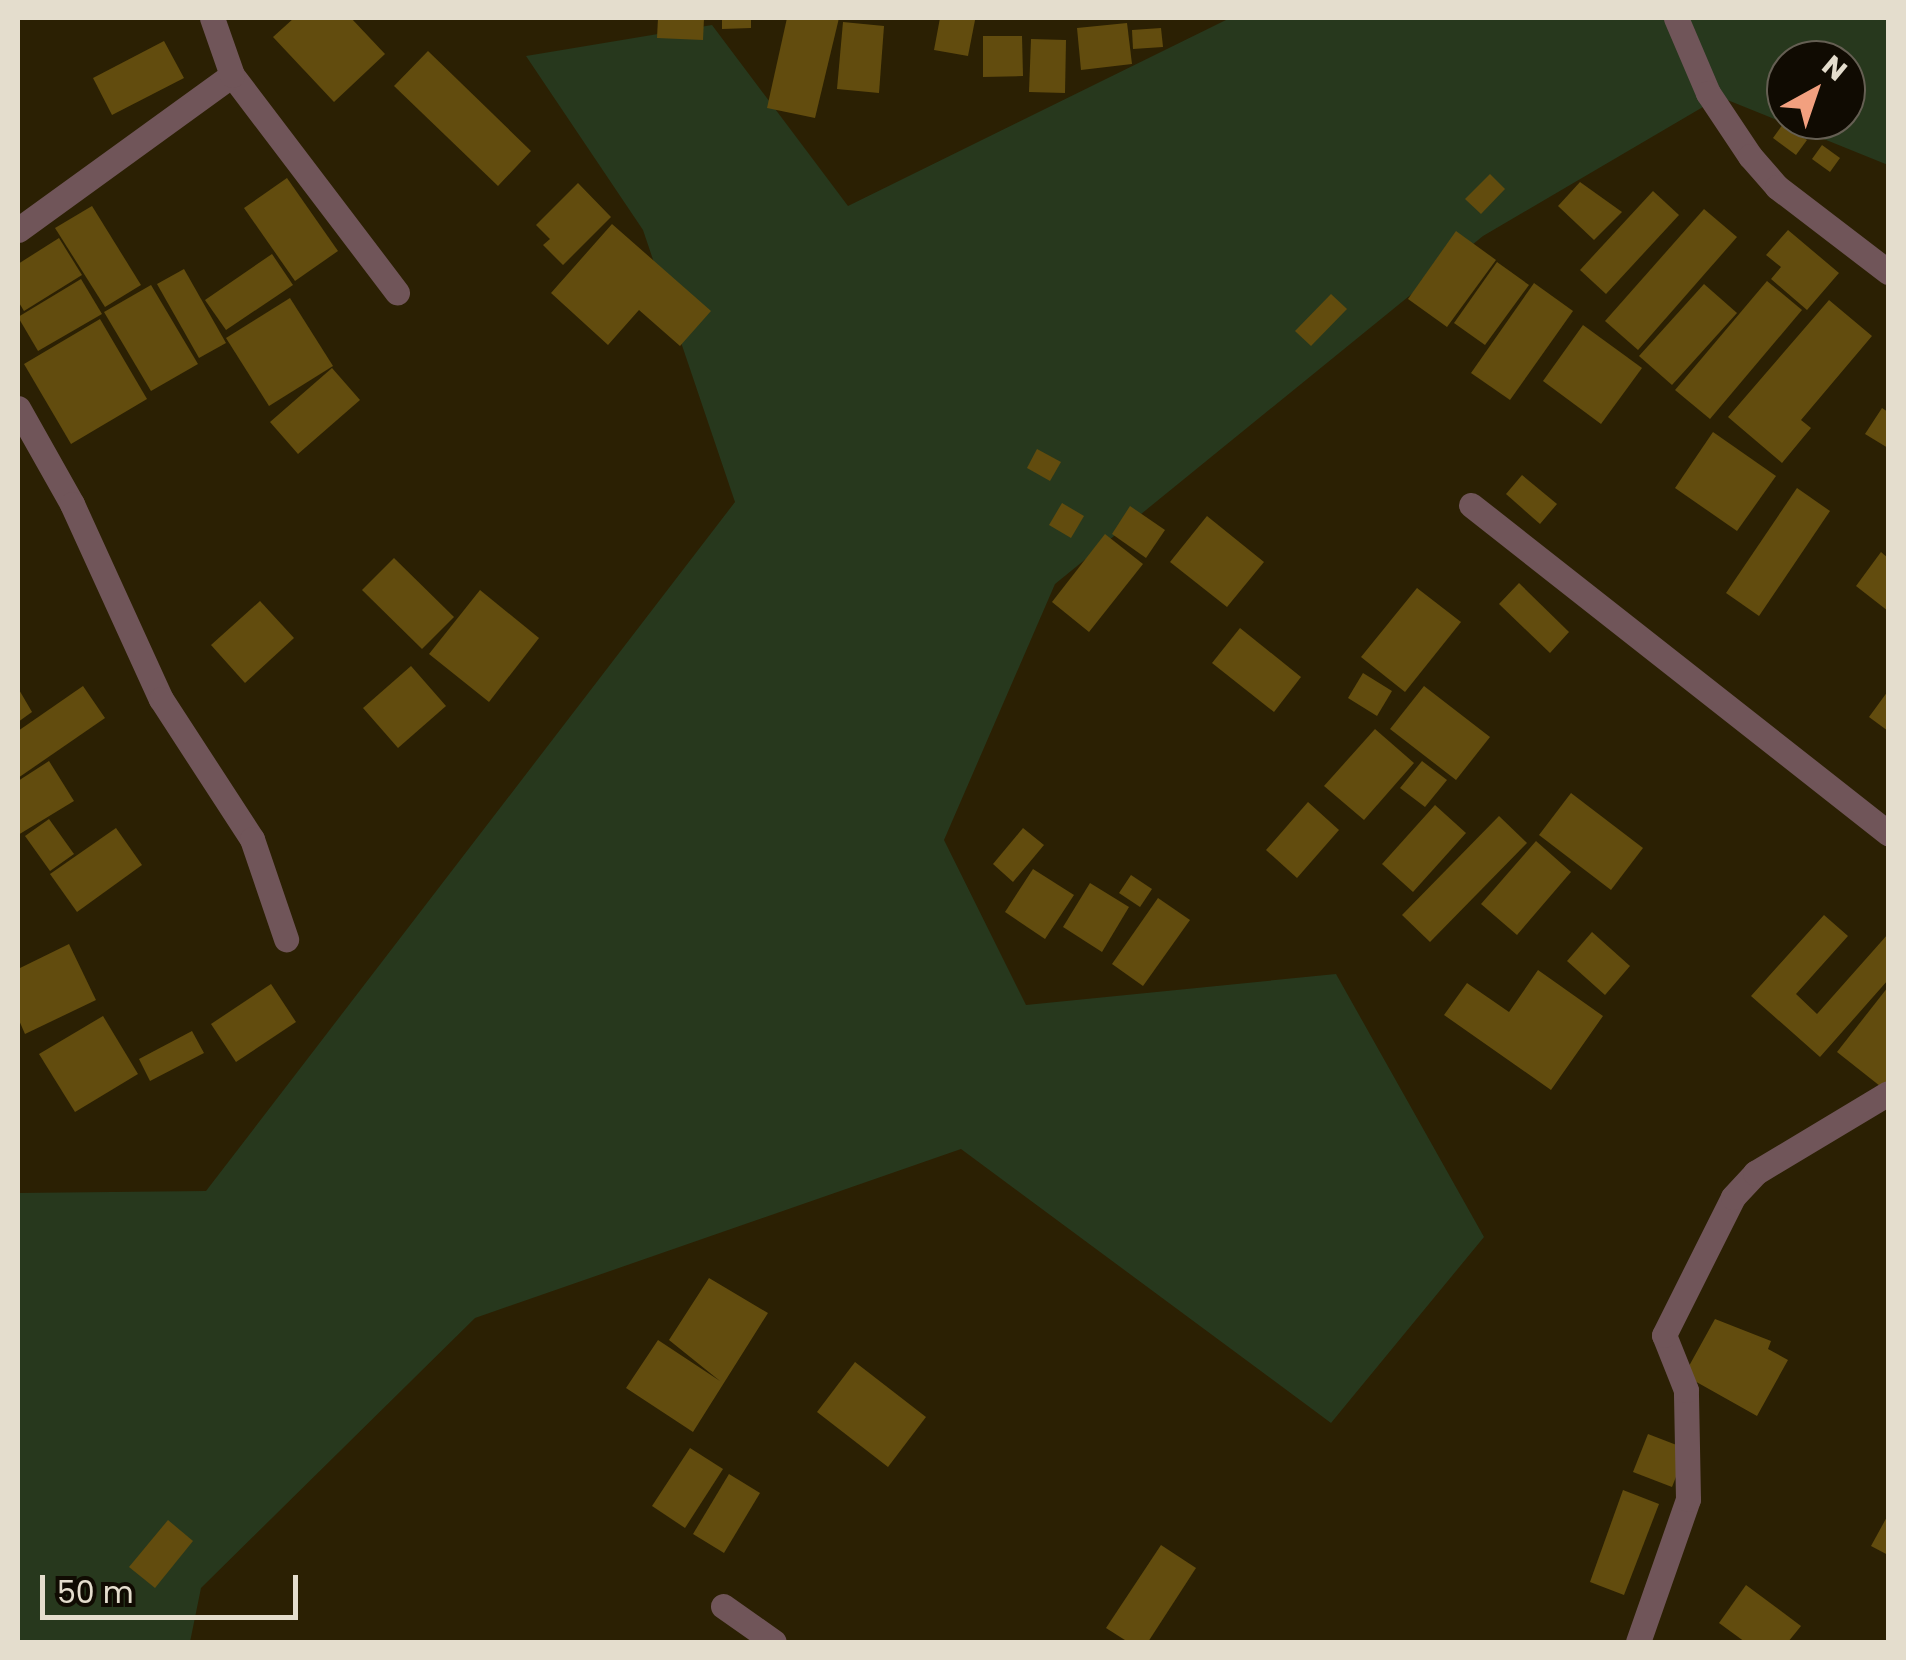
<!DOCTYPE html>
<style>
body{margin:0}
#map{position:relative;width:1906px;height:1660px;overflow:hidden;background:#2b2003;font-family:Poppins,sans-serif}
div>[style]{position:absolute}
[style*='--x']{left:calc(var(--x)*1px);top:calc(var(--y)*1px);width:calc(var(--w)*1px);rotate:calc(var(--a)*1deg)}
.green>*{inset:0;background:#27381d}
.building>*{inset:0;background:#624c0e}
.street>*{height:25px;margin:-12.5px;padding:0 12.5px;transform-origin:12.5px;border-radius:12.5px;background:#705559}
span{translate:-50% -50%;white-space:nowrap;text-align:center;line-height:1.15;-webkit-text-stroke:8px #100b02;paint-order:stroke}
.frame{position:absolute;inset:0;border:20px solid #e4ddcd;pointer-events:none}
.north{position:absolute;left:1766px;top:40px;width:100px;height:100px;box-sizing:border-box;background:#100b02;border:2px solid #655f53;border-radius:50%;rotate:40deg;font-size:28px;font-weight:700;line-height:40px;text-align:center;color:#e4ddcd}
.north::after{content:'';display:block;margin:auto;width:35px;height:45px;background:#f2a07f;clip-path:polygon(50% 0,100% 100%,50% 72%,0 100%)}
.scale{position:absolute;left:40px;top:1575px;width:258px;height:45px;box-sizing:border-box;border:5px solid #e4ddcd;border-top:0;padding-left:12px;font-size:30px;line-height:35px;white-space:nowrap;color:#e4ddcd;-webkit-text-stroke:8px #100b02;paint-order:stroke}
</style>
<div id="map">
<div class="green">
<i style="clip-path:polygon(evenodd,1230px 18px,1888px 18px,1888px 165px,1720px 97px,1483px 236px,1055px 584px,944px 840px,1026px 1005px,1336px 974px,1484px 1237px,1331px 1423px,961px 1149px,475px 1318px,201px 1588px,190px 1642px,18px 1642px,18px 1193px,206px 1191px,735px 502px,643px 230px,526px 56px,712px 25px,848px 206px,1230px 18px,1786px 60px,1846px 60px,1846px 120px,1786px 120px,1786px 60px)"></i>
</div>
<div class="building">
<i style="clip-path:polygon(294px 18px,351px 18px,385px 54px,334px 102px,273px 37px)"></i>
<i style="clip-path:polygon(658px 18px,704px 18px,703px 40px,657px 38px)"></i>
<i style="clip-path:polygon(722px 18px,751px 18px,751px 28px,722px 29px)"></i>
<i style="clip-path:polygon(787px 18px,839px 18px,815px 118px,767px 108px)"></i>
<i style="clip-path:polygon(940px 18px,975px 20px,968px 56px,934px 50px)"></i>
<i style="clip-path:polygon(843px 22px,884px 26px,879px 93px,837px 89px)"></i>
<i style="clip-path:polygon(1127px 23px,1132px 64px,1081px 70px,1077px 28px)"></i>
<i style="clip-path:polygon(1161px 28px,1163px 47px,1133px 49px,1132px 30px)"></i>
<i style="clip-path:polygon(983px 36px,1022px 36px,1023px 76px,983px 77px)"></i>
<i style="clip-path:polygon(1031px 39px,1066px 40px,1065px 93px,1029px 92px)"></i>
<i style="clip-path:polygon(164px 41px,184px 78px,112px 115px,93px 78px)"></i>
<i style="clip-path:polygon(428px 51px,531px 151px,498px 186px,394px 86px)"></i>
<i style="clip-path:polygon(1783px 124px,1807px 140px,1796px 155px,1773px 138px)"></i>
<i style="clip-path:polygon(1822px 145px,1840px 158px,1830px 172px,1812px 159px)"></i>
<i style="clip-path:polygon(1490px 174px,1505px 189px,1481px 214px,1465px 199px)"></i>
<i style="clip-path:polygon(287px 178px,338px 251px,295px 281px,244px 208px)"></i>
<i style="clip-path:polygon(1580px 182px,1622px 212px,1594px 240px,1558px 206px)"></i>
<i style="clip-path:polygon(578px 183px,611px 217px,563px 265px,543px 245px,550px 239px,536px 225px)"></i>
<i style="clip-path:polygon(1653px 191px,1679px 215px,1606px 294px,1580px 270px)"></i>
<i style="clip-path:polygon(92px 206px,141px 285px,105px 307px,55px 228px)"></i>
<i style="clip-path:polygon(1704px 209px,1737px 237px,1638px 350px,1605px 321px)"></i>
<i style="clip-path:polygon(612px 224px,711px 311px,680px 346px,639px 310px,608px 345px,551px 293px)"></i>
<i style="clip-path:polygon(1788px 230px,1839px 273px,1807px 310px,1771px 279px,1781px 267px,1766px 255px)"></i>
<i style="clip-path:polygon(1456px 231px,1496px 260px,1447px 327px,1408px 299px)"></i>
<i style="clip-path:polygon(59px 238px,82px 275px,24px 311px,18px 301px,18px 264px)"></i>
<i style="clip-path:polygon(272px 254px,293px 285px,226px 330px,205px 300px)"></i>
<i style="clip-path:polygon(1497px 262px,1529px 285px,1485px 345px,1454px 323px)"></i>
<i style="clip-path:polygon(184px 269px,226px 343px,199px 358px,157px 284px)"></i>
<i style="clip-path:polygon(81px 279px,102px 314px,38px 351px,18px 317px)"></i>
<i style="clip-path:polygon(1767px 281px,1802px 310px,1710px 419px,1675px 390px)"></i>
<i style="clip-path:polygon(1534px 283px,1573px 311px,1510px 400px,1471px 373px)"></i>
<i style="clip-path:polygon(1704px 284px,1737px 313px,1672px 385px,1639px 356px)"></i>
<i style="clip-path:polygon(151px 285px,198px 364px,151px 391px,104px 312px)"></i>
<i style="clip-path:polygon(1331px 294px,1347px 309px,1311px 346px,1295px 331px)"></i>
<i style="clip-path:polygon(290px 298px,333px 366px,269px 406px,226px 338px)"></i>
<i style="clip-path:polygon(1829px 300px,1872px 336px,1801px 420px,1811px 428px,1782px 463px,1728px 417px)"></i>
<i style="clip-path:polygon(100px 319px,147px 399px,71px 444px,24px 364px)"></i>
<i style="clip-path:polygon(1583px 325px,1642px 368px,1601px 424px,1543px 381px)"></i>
<i style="clip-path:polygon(332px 368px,360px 400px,298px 454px,270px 422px)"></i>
<i style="clip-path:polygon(1882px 408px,1888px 412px,1888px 448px,1865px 434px)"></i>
<i style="clip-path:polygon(1713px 432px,1776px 476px,1737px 531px,1675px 488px)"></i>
<i style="clip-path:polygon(1037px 449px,1061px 462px,1050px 481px,1027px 468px)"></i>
<i style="clip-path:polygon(1522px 475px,1557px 504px,1540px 524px,1506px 494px)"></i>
<i style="clip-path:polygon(1797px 488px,1830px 511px,1759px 616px,1726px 593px)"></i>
<i style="clip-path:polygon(1062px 503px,1084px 516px,1071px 538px,1049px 525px)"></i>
<i style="clip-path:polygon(1130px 506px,1165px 530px,1146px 558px,1112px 534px)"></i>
<i style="clip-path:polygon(1207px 516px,1264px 562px,1227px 607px,1170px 562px)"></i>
<i style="clip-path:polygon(1105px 534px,1143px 564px,1089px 632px,1052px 602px)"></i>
<i style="clip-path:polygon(1881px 552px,1888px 558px,1888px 611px,1856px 586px)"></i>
<i style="clip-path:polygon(394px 558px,454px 617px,422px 649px,362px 590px)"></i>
<i style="clip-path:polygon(1519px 583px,1569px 632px,1550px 653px,1499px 604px)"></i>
<i style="clip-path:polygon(1417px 588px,1461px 622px,1405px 692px,1361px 657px)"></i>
<i style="clip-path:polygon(480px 590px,539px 638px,489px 702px,429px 654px)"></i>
<i style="clip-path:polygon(260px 601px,294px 638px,245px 683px,211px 645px)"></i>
<i style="clip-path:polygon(1240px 628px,1301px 677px,1274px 712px,1212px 663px)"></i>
<i style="clip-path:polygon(411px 666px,446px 706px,398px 748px,363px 708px)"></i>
<i style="clip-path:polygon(1363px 673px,1392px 691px,1377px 716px,1348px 698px)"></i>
<i style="clip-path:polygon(83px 686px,105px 718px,18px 778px,18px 731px)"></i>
<i style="clip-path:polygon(1424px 686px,1490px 737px,1456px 780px,1390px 729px)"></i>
<i style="clip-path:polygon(18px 688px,32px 712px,18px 722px)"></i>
<i style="clip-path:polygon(1888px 691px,1888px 731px,1869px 717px)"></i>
<i style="clip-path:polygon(1375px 729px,1414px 763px,1364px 820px,1324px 786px)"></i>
<i style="clip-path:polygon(49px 761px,74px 801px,18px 835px,18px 781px)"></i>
<i style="clip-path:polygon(1422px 761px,1447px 780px,1425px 807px,1400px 788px)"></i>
<i style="clip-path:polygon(1571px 793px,1643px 848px,1611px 890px,1539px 835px)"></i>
<i style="clip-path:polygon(1308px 802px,1339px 830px,1297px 878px,1266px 850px)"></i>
<i style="clip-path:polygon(1435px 805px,1466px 833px,1413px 892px,1382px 864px)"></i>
<i style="clip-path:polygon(1499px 816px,1527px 843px,1430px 942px,1402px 915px)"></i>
<i style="clip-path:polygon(49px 819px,74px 854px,50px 871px,25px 836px)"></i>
<i style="clip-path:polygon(116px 828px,142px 865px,77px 912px,50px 874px)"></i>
<i style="clip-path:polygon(1023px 828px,1044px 845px,1013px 882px,993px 864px)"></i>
<i style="clip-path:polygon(1536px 841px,1571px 872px,1517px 935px,1481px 904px)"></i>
<i style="clip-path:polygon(1033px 869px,1074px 895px,1045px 939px,1005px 912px)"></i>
<i style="clip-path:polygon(1131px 875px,1152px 889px,1140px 907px,1119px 893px)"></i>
<i style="clip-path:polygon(1090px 883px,1129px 907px,1102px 952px,1063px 927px)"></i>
<i style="clip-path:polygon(1158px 898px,1190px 920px,1143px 986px,1112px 964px)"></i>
<i style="clip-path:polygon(1824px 915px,1848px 936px,1796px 994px,1817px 1014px,1888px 934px,1888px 980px,1820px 1057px,1751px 996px)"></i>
<i style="clip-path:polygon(1592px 932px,1630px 966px,1605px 995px,1567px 961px)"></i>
<i style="clip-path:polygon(69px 944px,96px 1000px,25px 1034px,18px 1018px,18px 969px)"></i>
<i style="clip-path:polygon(1538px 970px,1603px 1016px,1551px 1090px,1444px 1015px,1467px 983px,1509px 1012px)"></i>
<i style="clip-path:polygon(271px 984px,296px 1022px,236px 1062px,211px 1024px)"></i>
<i style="clip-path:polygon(1888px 987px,1888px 1085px,1885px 1090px,1837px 1052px)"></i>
<i style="clip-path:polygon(103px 1016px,138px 1074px,75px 1112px,39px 1054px)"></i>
<i style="clip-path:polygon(192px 1031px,204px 1053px,150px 1081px,139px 1059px)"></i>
<i style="clip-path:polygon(709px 1278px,768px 1313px,693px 1432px,626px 1388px,658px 1340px,720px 1381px,669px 1340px)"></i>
<i style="clip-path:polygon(1715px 1319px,1771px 1341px,1768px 1349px,1788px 1360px,1757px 1416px,1684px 1375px)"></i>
<i style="clip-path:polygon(855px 1362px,926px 1417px,888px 1467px,817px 1412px)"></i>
<i style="clip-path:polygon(1648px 1434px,1687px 1449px,1672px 1487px,1633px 1472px)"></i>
<i style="clip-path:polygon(690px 1448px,723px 1469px,685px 1528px,652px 1506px)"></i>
<i style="clip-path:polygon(729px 1474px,760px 1493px,724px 1553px,693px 1534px)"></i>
<i style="clip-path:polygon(1623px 1490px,1659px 1504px,1624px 1595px,1590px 1582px)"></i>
<i style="clip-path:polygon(1888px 1515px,1888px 1555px,1871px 1546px)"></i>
<i style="clip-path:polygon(168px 1520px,193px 1541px,155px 1588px,129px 1567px)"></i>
<i style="clip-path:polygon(1161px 1545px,1196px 1568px,1148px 1642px,1128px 1642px,1106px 1628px)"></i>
<i style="clip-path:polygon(1746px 1585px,1801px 1626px,1788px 1642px,1745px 1642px,1719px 1623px)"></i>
</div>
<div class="street">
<i style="--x:1676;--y:18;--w:82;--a:66.9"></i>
<i style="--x:1708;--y:93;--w:76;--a:56.3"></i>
<i style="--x:1750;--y:156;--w:41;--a:48.9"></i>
<i style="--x:1777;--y:187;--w:140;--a:37.4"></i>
<i style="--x:232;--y:75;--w:273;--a:52.8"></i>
<i style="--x:18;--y:230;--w:264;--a:-35.9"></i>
<i style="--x:232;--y:75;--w:60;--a:-109.3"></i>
<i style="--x:18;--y:408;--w:110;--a:60.6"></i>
<i style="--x:72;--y:504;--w:214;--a:65.5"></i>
<i style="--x:161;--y:699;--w:167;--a:57"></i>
<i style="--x:252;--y:839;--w:106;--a:71.2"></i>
<i style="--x:1471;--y:505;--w:531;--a:38.19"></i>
<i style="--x:723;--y:1606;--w:62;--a:35.2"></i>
<i style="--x:1638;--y:1642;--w:151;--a:-70.7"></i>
<i style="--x:1688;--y:1499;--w:109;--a:-91.1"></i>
<i style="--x:1686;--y:1390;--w:59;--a:-111.8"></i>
<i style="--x:1664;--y:1335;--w:154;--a:-63.4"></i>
<i style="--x:1733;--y:1197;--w:33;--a:-47"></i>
<i style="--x:1755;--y:1173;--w:155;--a:-31"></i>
</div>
<div class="frame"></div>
<div class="north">N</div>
<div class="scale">50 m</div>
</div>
